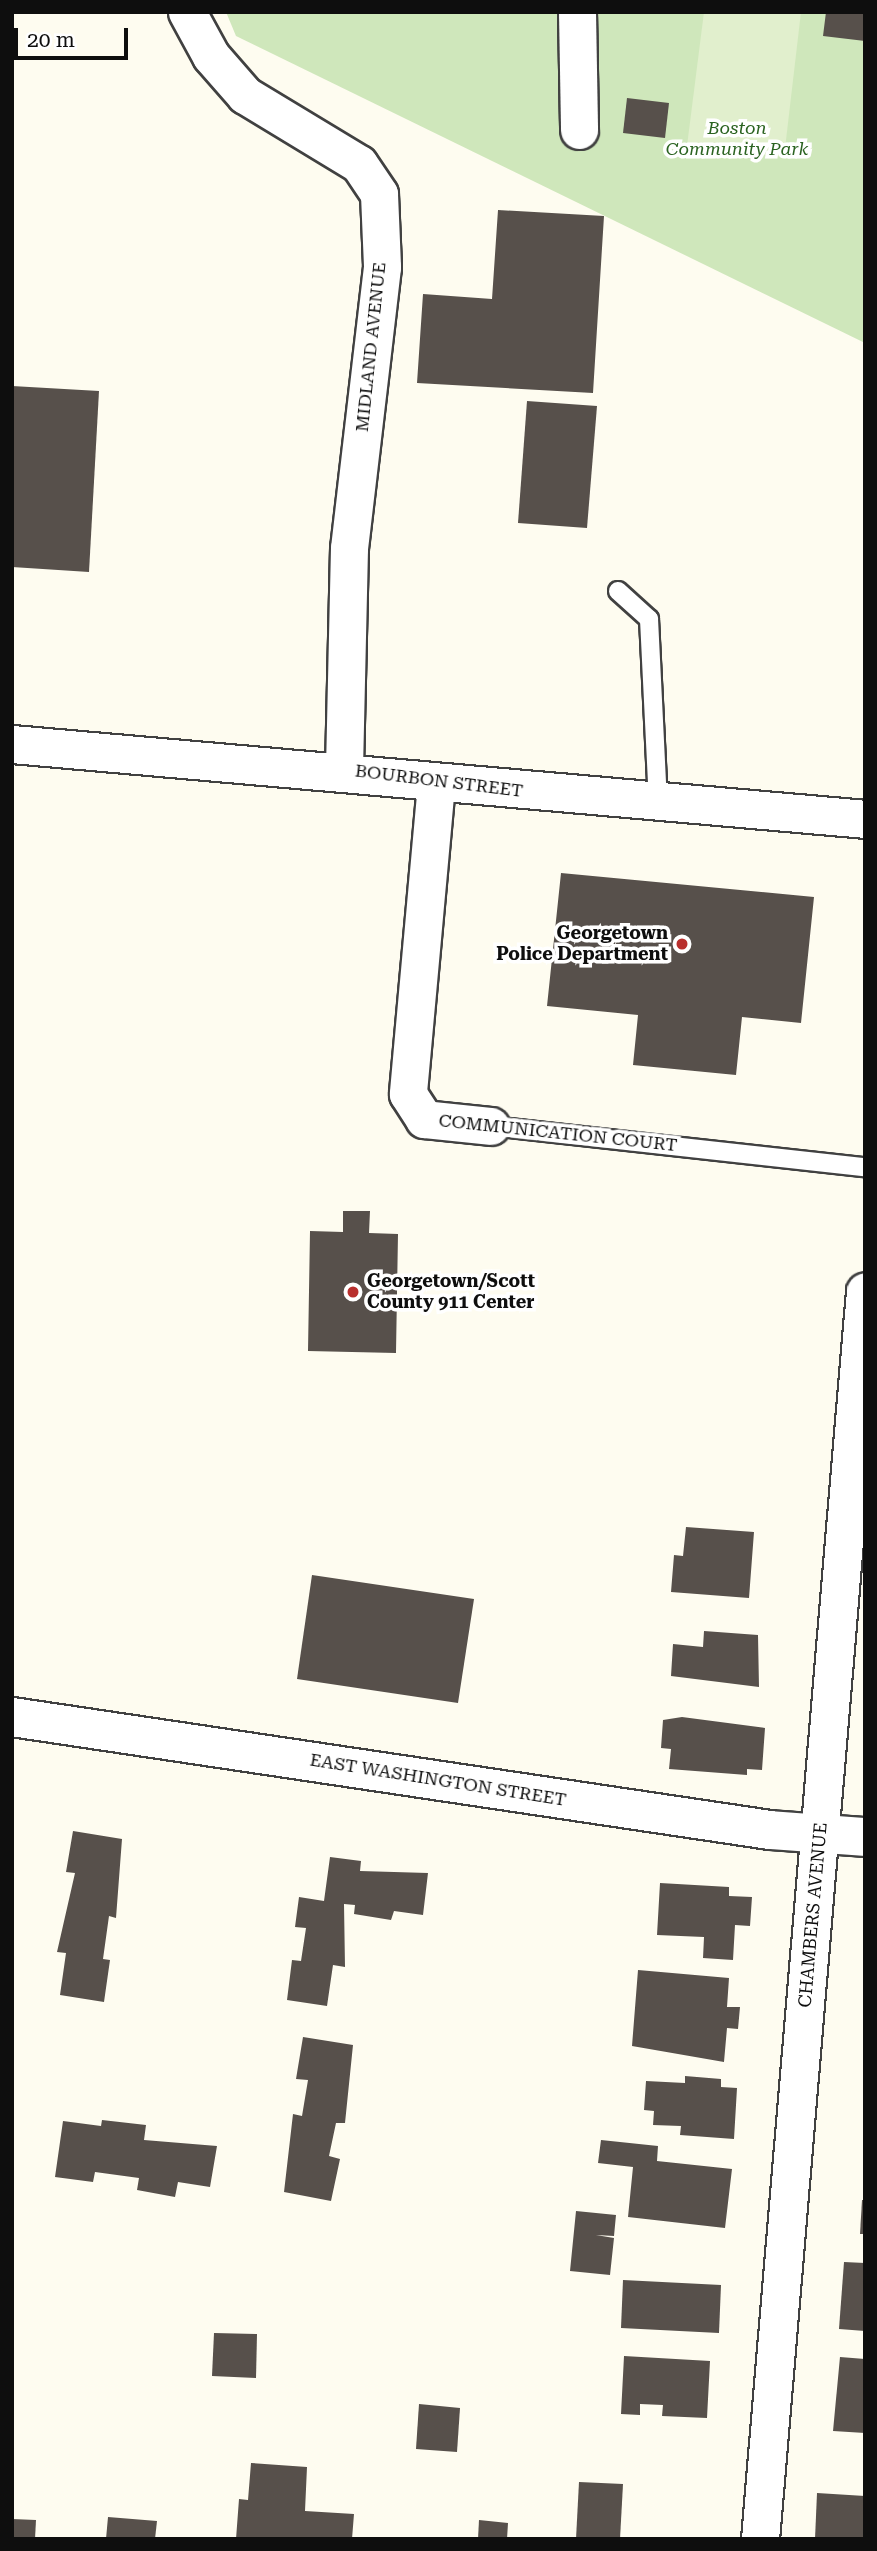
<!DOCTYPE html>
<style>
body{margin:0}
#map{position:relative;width:877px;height:2551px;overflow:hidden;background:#fefcf0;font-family:"Roboto Serif",serif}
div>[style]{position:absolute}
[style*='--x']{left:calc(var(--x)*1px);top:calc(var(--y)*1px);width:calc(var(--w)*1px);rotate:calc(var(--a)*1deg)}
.green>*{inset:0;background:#cfe7bb}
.pitch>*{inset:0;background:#e1efcd}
.building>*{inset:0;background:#57504b}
.roads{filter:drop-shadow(2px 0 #414141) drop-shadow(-2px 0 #414141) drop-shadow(0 2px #414141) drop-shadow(0 -2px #414141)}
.service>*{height:18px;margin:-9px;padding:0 9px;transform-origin:9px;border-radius:9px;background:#fff}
.minor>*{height:37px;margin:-18.5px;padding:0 18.5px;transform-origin:18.5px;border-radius:18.5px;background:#fff}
.tertiary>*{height:38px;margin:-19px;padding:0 19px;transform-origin:19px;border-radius:19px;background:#fff}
.dots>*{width:19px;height:19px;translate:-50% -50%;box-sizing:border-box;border:4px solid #fff;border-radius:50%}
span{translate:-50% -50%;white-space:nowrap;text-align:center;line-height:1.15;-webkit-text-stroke:7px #fff;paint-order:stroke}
.park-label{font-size:18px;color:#2b6321;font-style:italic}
.street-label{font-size:18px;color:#0e0e0e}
.poi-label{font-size:18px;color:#0e0e0e;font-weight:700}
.right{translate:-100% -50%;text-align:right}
.left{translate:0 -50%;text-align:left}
.frame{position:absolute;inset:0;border:14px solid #0e0e0e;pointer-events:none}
.scale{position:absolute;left:14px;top:28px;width:114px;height:32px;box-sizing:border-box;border:4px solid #0e0e0e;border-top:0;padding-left:9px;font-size:21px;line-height:24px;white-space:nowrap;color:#0e0e0e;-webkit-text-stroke:5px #fff;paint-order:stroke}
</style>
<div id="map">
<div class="green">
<i style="clip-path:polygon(226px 12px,865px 12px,865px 343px,236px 36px)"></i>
</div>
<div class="pitch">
<i style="clip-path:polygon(704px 12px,801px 12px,784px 157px,687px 146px)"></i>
</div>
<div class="building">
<i style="clip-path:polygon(826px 12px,865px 12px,865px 41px,823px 36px)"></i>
<i style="clip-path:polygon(627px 98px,669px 103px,665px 138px,623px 133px)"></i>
<i style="clip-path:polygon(498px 210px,604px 216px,593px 393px,417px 383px,423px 294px,492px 299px)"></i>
<i style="clip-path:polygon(12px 386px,99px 391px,89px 572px,12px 567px)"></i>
<i style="clip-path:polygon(527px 401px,597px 406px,587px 528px,518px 523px)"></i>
<i style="clip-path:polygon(561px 873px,814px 897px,801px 1023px,742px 1017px,736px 1075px,633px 1065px,638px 1015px,547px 1006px)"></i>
<i style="clip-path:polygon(343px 1211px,370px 1211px,369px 1233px,398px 1234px,396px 1353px,308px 1351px,310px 1231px,343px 1232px)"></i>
<i style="clip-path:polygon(686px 1527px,754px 1532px,749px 1598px,671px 1592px,674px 1555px,683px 1556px)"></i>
<i style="clip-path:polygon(312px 1575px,474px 1599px,458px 1703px,297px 1679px)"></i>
<i style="clip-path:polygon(704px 1631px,758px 1635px,759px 1687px,671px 1676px,673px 1644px,703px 1647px)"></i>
<i style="clip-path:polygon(682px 1717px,765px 1728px,762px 1770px,747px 1769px,747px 1775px,669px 1769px,671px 1749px,661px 1748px,663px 1720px)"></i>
<i style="clip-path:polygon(73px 1831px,122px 1839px,116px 1918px,109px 1916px,103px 1959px,110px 1960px,104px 2002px,60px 1995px,66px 1953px,57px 1952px,75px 1873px,66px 1872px)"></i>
<i style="clip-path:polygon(330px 1857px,361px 1861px,360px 1871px,428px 1873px,423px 1915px,394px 1911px,391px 1920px,354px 1914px,355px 1905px,344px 1904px,345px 1967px,333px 1965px,327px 2006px,287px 2000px,292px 1960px,301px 1961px,306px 1928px,295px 1927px,299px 1897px,324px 1901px)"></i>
<i style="clip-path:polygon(660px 1883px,729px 1887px,729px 1896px,752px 1897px,750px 1926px,735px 1925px,733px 1960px,703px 1958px,704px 1937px,657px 1935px)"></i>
<i style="clip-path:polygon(638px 1970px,729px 1978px,727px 2007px,740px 2007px,738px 2029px,727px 2028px,724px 2062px,632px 2046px)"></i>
<i style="clip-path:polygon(303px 2037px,353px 2045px,345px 2123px,336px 2123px,329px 2156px,340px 2159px,331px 2201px,284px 2192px,293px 2114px,302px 2116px,308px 2080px,296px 2079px)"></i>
<i style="clip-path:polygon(685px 2076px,721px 2079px,721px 2087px,737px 2088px,734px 2139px,680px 2135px,681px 2126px,653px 2125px,654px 2111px,644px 2110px,646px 2081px,685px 2083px)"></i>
<i style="clip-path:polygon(102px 2120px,146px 2125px,144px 2140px,217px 2146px,210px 2187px,178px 2182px,175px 2197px,137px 2190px,139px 2178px,95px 2172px,93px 2182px,55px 2177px,63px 2121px,101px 2126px)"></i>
<i style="clip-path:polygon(601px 2140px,658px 2146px,657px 2161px,732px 2169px,725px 2228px,628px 2217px,633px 2167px,598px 2163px)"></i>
<i style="clip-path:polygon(862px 2200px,865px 2200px,865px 2234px,860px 2234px)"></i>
<i style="clip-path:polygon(576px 2211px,616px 2215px,614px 2236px,596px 2235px,614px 2238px,610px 2275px,570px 2271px)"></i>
<i style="clip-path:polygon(844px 2262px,865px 2263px,865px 2331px,839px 2329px)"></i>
<i style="clip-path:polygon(623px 2280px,721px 2285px,719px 2333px,621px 2328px)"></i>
<i style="clip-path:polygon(214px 2333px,257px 2334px,256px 2378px,212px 2376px)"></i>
<i style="clip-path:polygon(624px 2356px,710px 2361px,707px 2418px,662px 2416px,663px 2405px,640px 2404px,640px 2415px,621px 2414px)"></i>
<i style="clip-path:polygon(840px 2357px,865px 2359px,865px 2433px,833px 2431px)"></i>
<i style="clip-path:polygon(419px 2404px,460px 2408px,457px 2452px,416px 2449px)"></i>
<i style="clip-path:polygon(251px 2463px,307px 2467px,305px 2511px,354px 2514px,352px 2539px,236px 2539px,239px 2499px,248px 2500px)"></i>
<i style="clip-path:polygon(579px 2482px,623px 2484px,620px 2539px,576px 2539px)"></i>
<i style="clip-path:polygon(817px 2493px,865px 2496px,865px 2539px,815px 2539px)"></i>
<i style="clip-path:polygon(108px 2517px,157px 2521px,155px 2539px,106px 2539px)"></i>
<i style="clip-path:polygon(12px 2519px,36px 2520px,35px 2539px,12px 2539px)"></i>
<i style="clip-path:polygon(479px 2520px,508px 2523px,507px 2539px,478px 2539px)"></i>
</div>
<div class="roads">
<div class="service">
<i style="--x:618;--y:591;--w:42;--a:42.1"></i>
<i style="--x:649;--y:619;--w:184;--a:87.2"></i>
<i style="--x:491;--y:1126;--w:376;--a:6.3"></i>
</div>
<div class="minor">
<i style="--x:187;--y:12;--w:50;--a:61.4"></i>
<i style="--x:211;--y:56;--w:52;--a:48.9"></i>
<i style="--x:245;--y:95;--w:133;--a:31.2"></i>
<i style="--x:359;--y:164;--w:36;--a:56"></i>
<i style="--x:379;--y:194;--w:73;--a:87.6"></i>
<i style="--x:382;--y:267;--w:283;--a:96.7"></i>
<i style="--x:349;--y:548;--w:222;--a:91.3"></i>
<i style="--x:577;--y:12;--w:118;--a:89"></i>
<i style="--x:12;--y:744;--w:856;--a:5.02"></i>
<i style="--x:436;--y:784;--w:311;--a:95.2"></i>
<i style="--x:408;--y:1094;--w:30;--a:57"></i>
<i style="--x:424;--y:1119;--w:67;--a:6"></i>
<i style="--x:760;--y:2539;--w:1252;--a:-85.19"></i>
</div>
<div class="tertiary">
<i style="--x:12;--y:1717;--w:766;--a:8.48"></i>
<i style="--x:770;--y:1830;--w:95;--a:4.2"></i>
</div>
</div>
<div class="dots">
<i style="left:682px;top:944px;background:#b82f2d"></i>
<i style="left:353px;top:1292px;background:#b82f2d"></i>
</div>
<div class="park-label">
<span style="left:737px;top:139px">Boston<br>Community Park</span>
</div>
<div class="street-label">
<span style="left:371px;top:347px;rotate:-84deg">MIDLAND AVENUE</span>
<span style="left:439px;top:781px;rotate:7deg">BOURBON STREET</span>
<span style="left:558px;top:1133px;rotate:6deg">COMMUNICATION COURT</span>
<span style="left:438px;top:1780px;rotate:9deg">EAST WASHINGTON STREET</span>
<span style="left:813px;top:1915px;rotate:-85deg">CHAMBERS AVENUE</span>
</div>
<div class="poi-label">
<span class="right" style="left:668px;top:944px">Georgetown<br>Police Department</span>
<span class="left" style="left:367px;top:1292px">Georgetown/Scott<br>County 911 Center</span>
</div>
<div class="frame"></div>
<div class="scale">20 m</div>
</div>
